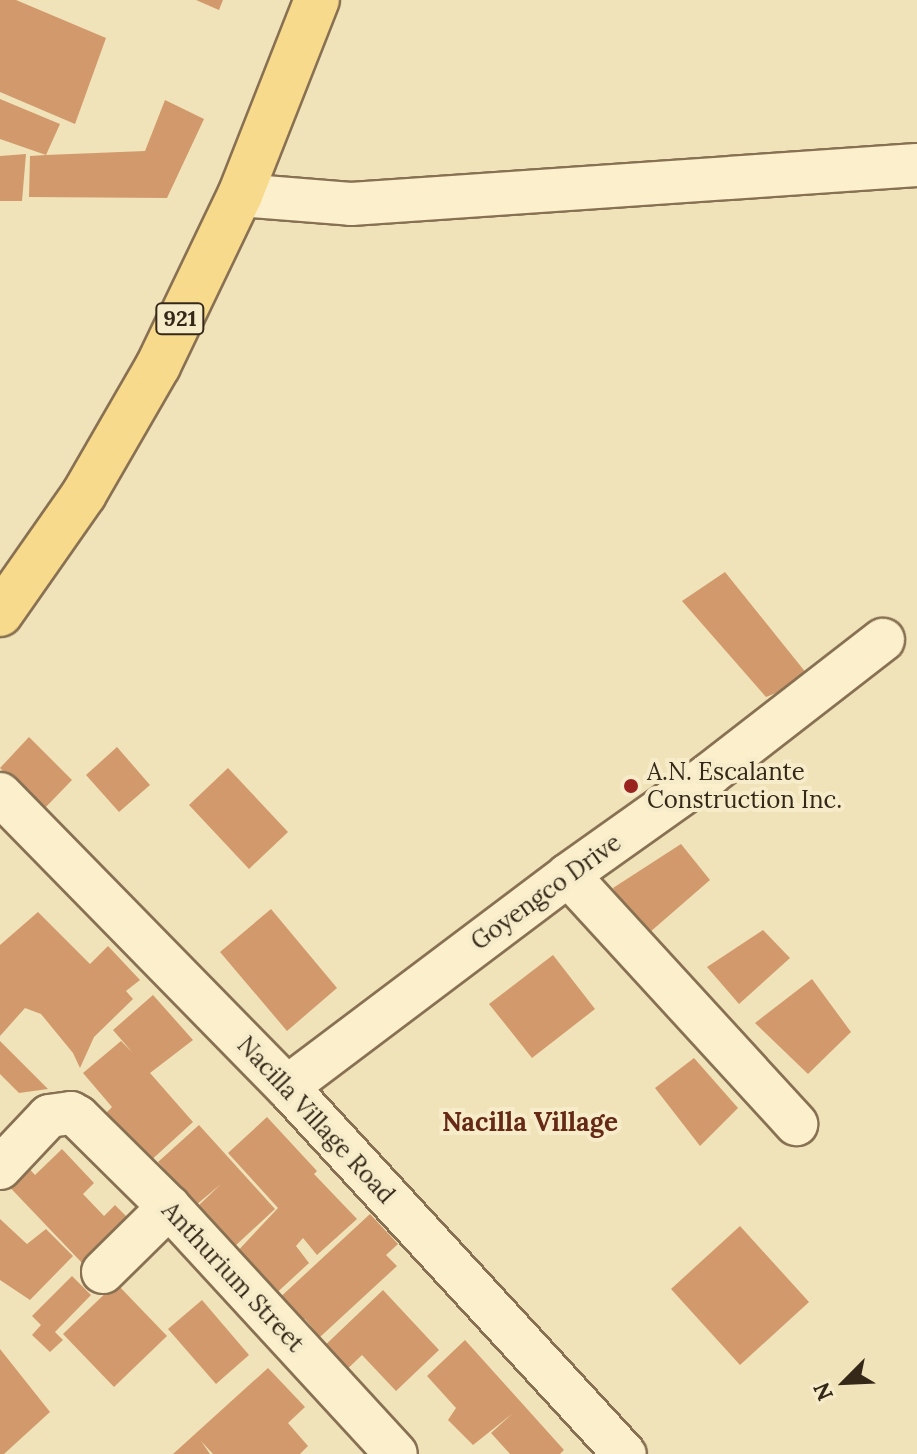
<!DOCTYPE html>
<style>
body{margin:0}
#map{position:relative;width:917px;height:1454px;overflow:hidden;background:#f0e2b9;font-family:Lora,serif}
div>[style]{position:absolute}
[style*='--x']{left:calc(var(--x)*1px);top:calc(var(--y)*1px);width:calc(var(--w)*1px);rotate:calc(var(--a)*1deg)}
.building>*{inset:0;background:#d29a6c}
.roads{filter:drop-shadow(2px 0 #887153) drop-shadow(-2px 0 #887153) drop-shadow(0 2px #887153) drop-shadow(0 -2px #887153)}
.minor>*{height:42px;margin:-21px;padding:0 21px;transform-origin:21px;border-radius:21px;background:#fbefcc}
.primary>*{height:44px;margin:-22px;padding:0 22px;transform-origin:22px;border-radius:22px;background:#f8da8c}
.dots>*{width:22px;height:22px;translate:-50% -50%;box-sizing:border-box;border:4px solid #f7ecc9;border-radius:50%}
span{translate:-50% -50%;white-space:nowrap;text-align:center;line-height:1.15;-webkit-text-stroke:8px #f7ecc9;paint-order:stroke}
.shield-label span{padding:2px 6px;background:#f7ecc9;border:2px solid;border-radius:6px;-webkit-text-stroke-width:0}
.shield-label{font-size:22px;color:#352819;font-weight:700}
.poi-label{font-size:24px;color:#352819}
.left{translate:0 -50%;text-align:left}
.street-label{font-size:24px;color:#352819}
.neighbourhood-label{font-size:26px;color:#652916;font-weight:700}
.north{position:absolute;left:805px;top:1342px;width:80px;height:80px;-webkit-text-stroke:6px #f7ecc9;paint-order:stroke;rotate:246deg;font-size:22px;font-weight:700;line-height:32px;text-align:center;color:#352819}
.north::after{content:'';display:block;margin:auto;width:28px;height:36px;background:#352819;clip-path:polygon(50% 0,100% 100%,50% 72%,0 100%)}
</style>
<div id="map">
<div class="building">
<i style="clip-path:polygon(0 0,16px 0,106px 38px,75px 124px,0 92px)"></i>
<i style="clip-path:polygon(196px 0,223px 0,219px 10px)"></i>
<i style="clip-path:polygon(0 99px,60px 124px,46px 155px,145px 151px,165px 100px,204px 119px,167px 198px,29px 197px,30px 156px,46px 155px,0 139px)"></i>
<i style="clip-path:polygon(26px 154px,22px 201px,0 201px,0 156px)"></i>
<i style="clip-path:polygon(725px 572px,811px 679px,766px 697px,682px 601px)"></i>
<i style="clip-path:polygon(29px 737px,72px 780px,43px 810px,0 768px)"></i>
<i style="clip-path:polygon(117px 747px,150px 785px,119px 812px,86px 775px)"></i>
<i style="clip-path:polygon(228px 768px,288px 832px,249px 869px,189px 805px)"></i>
<i style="clip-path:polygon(681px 844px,710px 880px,642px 939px,613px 888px)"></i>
<i style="clip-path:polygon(271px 909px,337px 988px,287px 1031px,220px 952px)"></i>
<i style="clip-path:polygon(38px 912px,90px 964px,108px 946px,140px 980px,126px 991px,133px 999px,94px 1037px,80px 1068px,73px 1053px,41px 1014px,25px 1008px,0 1036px,0 945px)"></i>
<i style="clip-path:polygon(763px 930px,790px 958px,739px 1004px,707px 967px)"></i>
<i style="clip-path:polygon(553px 955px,595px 1009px,532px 1058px,489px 1004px)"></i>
<i style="clip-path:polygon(812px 979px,851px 1032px,808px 1074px,755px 1023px)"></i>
<i style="clip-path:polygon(153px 995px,193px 1040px,150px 1073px,193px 1122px,147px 1164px,103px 1116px,112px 1107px,83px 1073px,121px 1041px,132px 1052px,113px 1030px)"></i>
<i style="clip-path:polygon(0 1041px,48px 1089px,19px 1093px,0 1074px)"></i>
<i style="clip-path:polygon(694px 1058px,738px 1108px,700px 1146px,655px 1088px)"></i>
<i style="clip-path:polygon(267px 1117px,317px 1171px,314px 1174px,357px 1219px,317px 1255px,303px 1238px,296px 1246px,309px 1263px,270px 1299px,233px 1256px,278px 1208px,228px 1153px)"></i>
<i style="clip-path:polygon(199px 1125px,275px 1209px,234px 1247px,197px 1207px,221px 1184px,196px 1205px,158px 1162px)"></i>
<i style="clip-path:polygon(62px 1149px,94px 1183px,83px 1194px,104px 1216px,115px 1205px,130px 1220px,84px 1265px,0 1177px,17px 1155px,35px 1175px)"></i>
<i style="clip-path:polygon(370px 1214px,398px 1244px,386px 1255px,397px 1266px,320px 1337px,305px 1319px,297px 1326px,275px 1302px)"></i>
<i style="clip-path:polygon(0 1219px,27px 1244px,46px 1229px,73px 1256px,30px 1300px,0 1280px)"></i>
<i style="clip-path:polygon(740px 1226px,809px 1302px,740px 1365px,671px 1289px)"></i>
<i style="clip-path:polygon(72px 1276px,91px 1295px,55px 1332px,63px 1340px,50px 1352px,32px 1335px,41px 1325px,32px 1316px)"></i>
<i style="clip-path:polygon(116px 1283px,167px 1336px,114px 1387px,63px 1334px)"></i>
<i style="clip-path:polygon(383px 1290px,439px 1350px,396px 1391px,362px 1355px,340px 1376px,318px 1352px)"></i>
<i style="clip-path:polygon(202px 1300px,249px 1355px,216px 1384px,168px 1329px)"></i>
<i style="clip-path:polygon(465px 1340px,564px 1450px,560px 1454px,510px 1454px,491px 1433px,513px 1413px,473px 1445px,448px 1420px,456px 1408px,427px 1376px)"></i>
<i style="clip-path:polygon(0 1349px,50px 1412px,4px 1454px,0 1454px)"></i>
<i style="clip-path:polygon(268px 1368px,305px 1407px,288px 1423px,308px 1446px,300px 1454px,213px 1454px,201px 1441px,210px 1454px,173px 1454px)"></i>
</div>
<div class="roads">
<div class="minor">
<i style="--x:240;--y:195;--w:111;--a:4.6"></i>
<i style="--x:351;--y:204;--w:567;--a:-3.94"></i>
<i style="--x:0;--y:794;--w:410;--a:45.6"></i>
<i style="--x:287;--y:1087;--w:499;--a:47.4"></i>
<i style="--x:568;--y:875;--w:338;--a:47.5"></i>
<i style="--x:287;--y:1087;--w:352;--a:-37"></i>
<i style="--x:568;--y:875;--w:174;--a:-35.4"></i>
<i style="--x:710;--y:774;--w:219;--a:-37.8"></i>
<i style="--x:0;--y:1168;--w:71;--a:-46.7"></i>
<i style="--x:49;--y:1116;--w:22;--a:-8"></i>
<i style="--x:71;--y:1113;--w:8;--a:30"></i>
<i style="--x:78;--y:1117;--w:128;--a:44.7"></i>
<i style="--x:169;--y:1207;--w:335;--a:47.4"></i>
<i style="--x:103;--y:1272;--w:93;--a:-44.6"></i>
</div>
<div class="primary">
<i style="--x:0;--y:614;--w:146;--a:-55"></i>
<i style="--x:84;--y:494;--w:148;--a:-60"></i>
<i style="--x:158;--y:366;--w:190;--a:-64.4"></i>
<i style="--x:240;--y:195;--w:210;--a:-68.5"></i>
</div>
</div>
<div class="dots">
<i style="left:631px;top:786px;background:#9a221f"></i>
</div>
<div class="shield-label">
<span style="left:180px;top:319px">921</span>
</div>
<div class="poi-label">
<span class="left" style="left:647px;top:786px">A.N. Escalante<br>Construction Inc.</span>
</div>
<div class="street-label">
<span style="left:546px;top:892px;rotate:-36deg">Goyengco Drive</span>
<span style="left:316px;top:1120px;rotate:47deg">Nacilla Village Road</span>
<span style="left:233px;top:1277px;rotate:47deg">Anthurium Street</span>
</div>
<div class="neighbourhood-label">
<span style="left:530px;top:1122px">Nacilla Village</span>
</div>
<div class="north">N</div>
</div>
